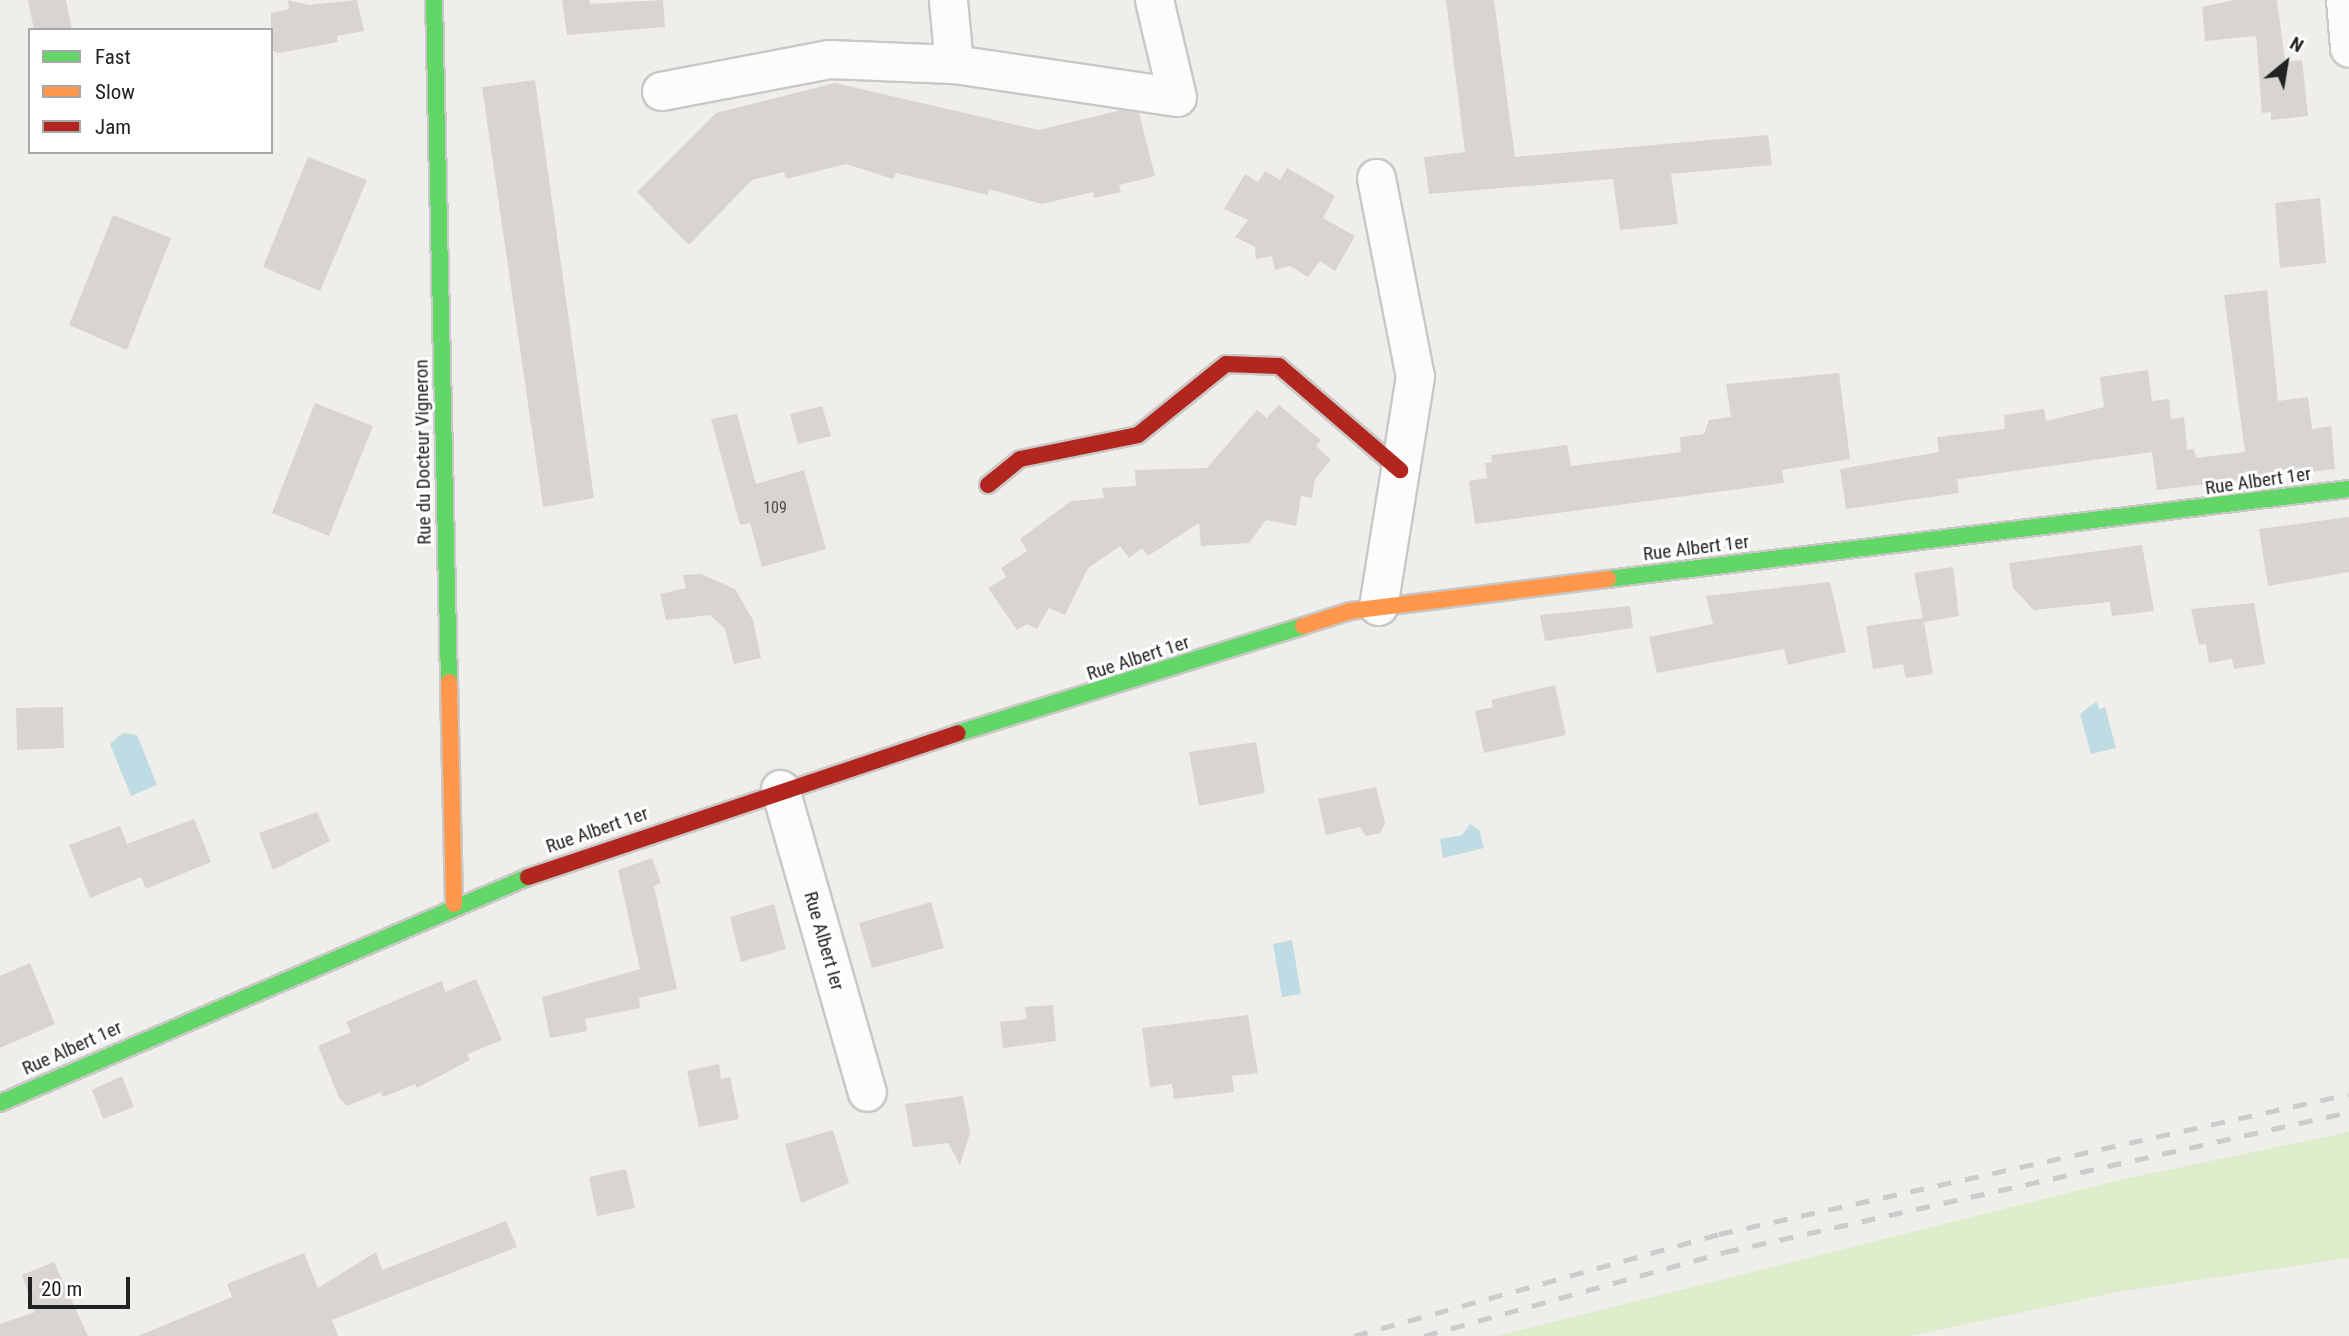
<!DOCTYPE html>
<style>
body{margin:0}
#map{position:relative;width:2349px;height:1336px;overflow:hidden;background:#f0eeeb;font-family:"Roboto Condensed",sans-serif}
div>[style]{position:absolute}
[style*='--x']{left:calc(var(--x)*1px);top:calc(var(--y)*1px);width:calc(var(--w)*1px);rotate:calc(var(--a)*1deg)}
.grass>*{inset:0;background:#ddeccb}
.water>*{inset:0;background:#bfdbe3}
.building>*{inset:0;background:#d7d4d2}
.roads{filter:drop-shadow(2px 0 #c9c8c7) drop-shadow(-2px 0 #c9c8c7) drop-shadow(0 2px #c9c8c7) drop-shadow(0 -2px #c9c8c7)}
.street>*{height:37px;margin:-18.5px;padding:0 18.5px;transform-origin:18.5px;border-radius:18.5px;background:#fdfcfc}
.fast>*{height:16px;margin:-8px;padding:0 8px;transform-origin:8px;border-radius:8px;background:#63d668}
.slow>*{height:16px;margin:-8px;padding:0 8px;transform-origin:8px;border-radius:8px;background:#ff974d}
.jam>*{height:16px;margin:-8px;padding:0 8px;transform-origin:8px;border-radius:8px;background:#b3261e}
.rail>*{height:5px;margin-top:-2.5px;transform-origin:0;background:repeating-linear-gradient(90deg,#ccc 0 14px,transparent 0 28px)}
span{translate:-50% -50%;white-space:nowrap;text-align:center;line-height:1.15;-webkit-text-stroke:6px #fff;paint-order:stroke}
.number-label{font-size:16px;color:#4f4e4e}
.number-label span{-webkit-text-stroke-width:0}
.street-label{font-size:19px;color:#222}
.legend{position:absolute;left:28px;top:28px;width:245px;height:126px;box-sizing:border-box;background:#fff;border:2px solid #a7a7a7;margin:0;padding:9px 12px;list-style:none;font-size:21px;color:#222}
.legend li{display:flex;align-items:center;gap:14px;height:35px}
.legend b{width:35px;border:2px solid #a7a7a7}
.north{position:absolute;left:2251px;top:28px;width:70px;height:70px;-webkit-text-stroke:5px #fff;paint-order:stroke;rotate:30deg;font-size:19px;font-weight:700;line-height:28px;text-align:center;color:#222}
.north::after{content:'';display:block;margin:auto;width:24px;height:32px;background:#222;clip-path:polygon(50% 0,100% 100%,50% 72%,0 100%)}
.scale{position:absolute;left:28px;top:1277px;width:102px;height:32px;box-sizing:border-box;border:4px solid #222;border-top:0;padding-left:9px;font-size:21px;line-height:24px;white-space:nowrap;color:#222;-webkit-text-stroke:5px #fff;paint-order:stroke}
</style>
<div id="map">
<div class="grass">
<i style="clip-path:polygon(2349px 1132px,2349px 1258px,2117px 1292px,1910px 1336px,1497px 1336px,2115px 1181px)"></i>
</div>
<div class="water">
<i style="clip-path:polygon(2097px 701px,2099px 709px,2105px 707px,2116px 748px,2091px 754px,2080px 714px)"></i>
<i style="clip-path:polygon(123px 733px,137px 735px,157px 785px,131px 796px,110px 744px)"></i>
<i style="clip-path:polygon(1470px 824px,1479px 830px,1484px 848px,1443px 858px,1440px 839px,1462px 835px)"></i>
<i style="clip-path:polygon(1292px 940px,1301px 994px,1282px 997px,1273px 944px)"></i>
</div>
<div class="building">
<i style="clip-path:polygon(28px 0,66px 0,72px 30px,34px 30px)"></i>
<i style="clip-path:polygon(288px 0,309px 5px,357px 0,364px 31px,337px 36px,338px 42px,278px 53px,271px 50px,271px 13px,289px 9px)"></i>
<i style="clip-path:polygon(562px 0,589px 0,590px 4px,663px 0,665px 27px,567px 35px)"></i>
<i style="clip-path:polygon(1446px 0,1494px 0,1515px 157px,1768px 135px,1772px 165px,1671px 174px,1678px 224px,1620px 230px,1613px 179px,1429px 194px,1424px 157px,1465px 152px)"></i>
<i style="clip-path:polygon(2234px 0,2277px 0,2285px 62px,2302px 60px,2308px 116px,2271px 120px,2271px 112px,2262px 113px,2256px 36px,2205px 41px,2202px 7px)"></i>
<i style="clip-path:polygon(535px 80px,594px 498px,543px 507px,482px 87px)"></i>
<i style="clip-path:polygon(835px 83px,1039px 130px,1121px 110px,1139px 113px,1155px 176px,1119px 185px,1121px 192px,1094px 198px,1093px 192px,1042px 204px,989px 189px,988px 195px,896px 173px,893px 179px,846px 164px,786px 179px,784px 172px,752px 180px,689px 245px,637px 192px,716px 113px)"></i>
<i style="clip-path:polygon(308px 157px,367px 180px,320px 291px,263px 267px)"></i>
<i style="clip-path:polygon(1287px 168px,1335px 196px,1323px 218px,1355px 236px,1335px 271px,1320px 261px,1308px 277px,1290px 266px,1275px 270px,1272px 256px,1256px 259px,1255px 247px,1235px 237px,1248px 220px,1224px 209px,1245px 174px,1258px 182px,1265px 171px,1280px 180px)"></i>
<i style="clip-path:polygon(2320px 198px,2326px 263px,2280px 268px,2275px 203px)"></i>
<i style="clip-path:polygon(113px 215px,171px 238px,127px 350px,69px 325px)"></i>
<i style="clip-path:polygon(2267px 290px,2278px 401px,2308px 397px,2312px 429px,2331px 426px,2335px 469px,2157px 490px,2152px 452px,1957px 479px,1959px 493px,1846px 509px,1840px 469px,1939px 452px,1937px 437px,2005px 429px,2004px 415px,2044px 409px,2046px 421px,2104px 407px,2100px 377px,2148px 370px,2152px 401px,2169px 399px,2171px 419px,2184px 417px,2187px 450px,2194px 449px,2196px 458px,2245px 452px,2224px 295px)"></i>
<i style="clip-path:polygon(1839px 373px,1850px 459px,1782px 470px,1784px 483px,1475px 524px,1469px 481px,1487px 478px,1485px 463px,1492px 462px,1491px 455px,1567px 445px,1571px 466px,1681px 452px,1680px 437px,1704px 434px,1709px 420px,1731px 417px,1726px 384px)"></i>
<i style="clip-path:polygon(315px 403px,373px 426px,329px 536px,272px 513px)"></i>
<i style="clip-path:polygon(1279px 405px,1321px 440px,1316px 446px,1331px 460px,1315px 479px,1312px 498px,1301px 496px,1296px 526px,1266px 520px,1249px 543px,1201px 546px,1199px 523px,1148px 556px,1142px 548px,1129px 558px,1120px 546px,1088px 568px,1065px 615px,1049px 608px,1037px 629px,1027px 624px,1017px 630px,988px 588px,1006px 577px,1001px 568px,1027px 551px,1020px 539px,1071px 501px,1104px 498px,1102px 488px,1136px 486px,1135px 470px,1207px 468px,1257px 410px,1267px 418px)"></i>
<i style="clip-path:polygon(822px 406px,831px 436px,798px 444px,790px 414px)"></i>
<i style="clip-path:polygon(737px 414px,756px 484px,804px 470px,826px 549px,762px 567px,750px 523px,740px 525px,711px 419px)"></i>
<i style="clip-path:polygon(2349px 517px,2349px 572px,2268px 586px,2259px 529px)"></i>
<i style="clip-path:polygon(2142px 545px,2154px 611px,2112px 616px,2110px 602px,2034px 610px,2013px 588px,2009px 563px)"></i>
<i style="clip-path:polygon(1953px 567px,1959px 616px,1924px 622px,1933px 674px,1906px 678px,1903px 664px,1873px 669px,1866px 626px,1923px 618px,1914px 573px)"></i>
<i style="clip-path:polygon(701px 574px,735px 589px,753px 620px,761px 658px,734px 664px,725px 629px,710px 615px,666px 620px,660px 594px,686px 588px,683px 575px)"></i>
<i style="clip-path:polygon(1830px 582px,1846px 652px,1788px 665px,1784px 649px,1657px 673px,1649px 637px,1713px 624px,1706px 596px)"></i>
<i style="clip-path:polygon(2254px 603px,2265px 664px,2234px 669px,2232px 659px,2209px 663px,2206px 644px,2199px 645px,2191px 609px)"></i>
<i style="clip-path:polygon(1630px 606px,1633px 628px,1545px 641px,1540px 615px)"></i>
<i style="clip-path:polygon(1555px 685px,1566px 735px,1484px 753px,1475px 711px,1493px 707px,1491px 700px)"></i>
<i style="clip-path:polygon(63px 707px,64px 748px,17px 750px,16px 708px)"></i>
<i style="clip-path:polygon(1256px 742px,1265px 793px,1199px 806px,1189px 752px)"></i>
<i style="clip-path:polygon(1376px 787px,1385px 823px,1380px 833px,1366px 836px,1360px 827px,1326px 835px,1318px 799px)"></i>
<i style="clip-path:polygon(317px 812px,330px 841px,273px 870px,259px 833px)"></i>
<i style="clip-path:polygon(194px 819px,211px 862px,146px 889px,141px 877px,90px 898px,69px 845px,120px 826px,127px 844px)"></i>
<i style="clip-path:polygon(652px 858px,661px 883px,654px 886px,677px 989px,639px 998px,640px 1008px,585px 1019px,587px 1031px,550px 1038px,542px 997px,640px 969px,618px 870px)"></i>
<i style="clip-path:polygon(931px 902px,944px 948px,872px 968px,859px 923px)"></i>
<i style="clip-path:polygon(774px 904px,786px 949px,741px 962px,730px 917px)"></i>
<i style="clip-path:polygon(30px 963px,55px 1024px,0 1048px,0 976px)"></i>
<i style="clip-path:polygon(476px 979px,502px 1040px,467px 1054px,470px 1060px,417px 1088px,415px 1084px,383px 1097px,381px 1092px,347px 1106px,339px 1098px,318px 1046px,351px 1032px,346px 1022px,408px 995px,442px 981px,445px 992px)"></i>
<i style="clip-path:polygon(1053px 1005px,1056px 1041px,1003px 1048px,1000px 1022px,1027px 1019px,1025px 1007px)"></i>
<i style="clip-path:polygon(1248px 1015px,1258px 1073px,1232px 1076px,1234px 1092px,1174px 1099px,1172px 1084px,1150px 1087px,1142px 1028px)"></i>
<i style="clip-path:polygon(719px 1064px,721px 1079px,730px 1077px,739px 1119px,699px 1127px,687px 1071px)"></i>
<i style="clip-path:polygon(122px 1076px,134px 1107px,103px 1119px,92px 1090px)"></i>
<i style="clip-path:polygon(963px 1096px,970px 1133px,960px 1165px,948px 1143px,913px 1147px,905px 1104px)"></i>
<i style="clip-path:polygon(833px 1130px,849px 1183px,801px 1203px,785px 1144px)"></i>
<i style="clip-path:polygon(626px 1169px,635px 1208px,597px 1216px,589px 1177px)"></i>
<i style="clip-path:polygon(506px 1221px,517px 1247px,332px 1320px,338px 1336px,138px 1336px,232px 1297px,227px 1284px,304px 1253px,318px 1288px,376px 1252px,382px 1270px)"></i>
<i style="clip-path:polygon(54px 1262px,88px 1336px,0 1336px,0 1324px,35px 1312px,22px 1275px)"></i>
</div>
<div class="roads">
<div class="street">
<i style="--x:2345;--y:0;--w:48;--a:85.2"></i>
<i style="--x:954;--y:64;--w:225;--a:8.4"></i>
<i style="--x:1177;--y:97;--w:100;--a:-103.3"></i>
<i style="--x:661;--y:91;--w:171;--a:-10.8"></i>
<i style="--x:829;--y:59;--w:125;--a:2.3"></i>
<i style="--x:954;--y:64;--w:64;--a:-95.4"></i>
<i style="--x:1376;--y:178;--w:202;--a:78.9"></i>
<i style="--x:1415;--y:376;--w:233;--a:99.1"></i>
<i style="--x:780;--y:789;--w:315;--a:74"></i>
</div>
<div class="fast">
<i style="--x:434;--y:0;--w:682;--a:88.74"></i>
<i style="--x:1608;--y:579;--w:746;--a:-6.93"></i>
<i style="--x:958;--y:733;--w:361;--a:-17.2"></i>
<i style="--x:0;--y:1103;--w:574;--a:-23.17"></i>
</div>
<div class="slow">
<i style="--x:1303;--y:626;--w:49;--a:-17.7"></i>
<i style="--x:1350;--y:611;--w:260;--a:-7.1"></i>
<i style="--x:449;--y:682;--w:222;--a:88.7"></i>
</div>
<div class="jam">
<i style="--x:988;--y:485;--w:41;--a:-39.1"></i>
<i style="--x:1020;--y:459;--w:120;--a:-11.5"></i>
<i style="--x:1138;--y:435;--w:113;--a:-38.9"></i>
<i style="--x:1226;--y:364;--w:53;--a:2.2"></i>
<i style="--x:1279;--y:366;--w:160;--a:40.7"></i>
<i style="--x:528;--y:877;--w:453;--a:-18.5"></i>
</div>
</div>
<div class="rail">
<i style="--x:1354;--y:1336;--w:379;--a:-15.6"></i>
<i style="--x:1719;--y:1234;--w:645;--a:-12.53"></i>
<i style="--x:1424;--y:1336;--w:313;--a:-15.6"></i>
<i style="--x:1725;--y:1252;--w:640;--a:-12.65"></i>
</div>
<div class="number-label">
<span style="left:775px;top:508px">109</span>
</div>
<div class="street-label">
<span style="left:423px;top:452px;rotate:-91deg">Rue du Docteur Vigneron</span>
<span style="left:2258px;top:481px;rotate:-8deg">Rue Albert 1er</span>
<span style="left:1696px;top:548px;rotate:-7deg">Rue Albert 1er</span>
<span style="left:1138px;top:658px;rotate:-18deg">Rue Albert 1er</span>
<span style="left:597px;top:830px;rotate:-19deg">Rue Albert 1er</span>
<span style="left:824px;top:941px;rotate:74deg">Rue Albert Ier</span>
<span style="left:72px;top:1048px;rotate:-24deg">Rue Albert 1er</span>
</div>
<ul class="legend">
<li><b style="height:9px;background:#63d668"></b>Fast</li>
<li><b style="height:9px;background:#ff974d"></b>Slow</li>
<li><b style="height:9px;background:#b3261e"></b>Jam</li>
</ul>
<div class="north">N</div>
<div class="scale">20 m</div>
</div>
